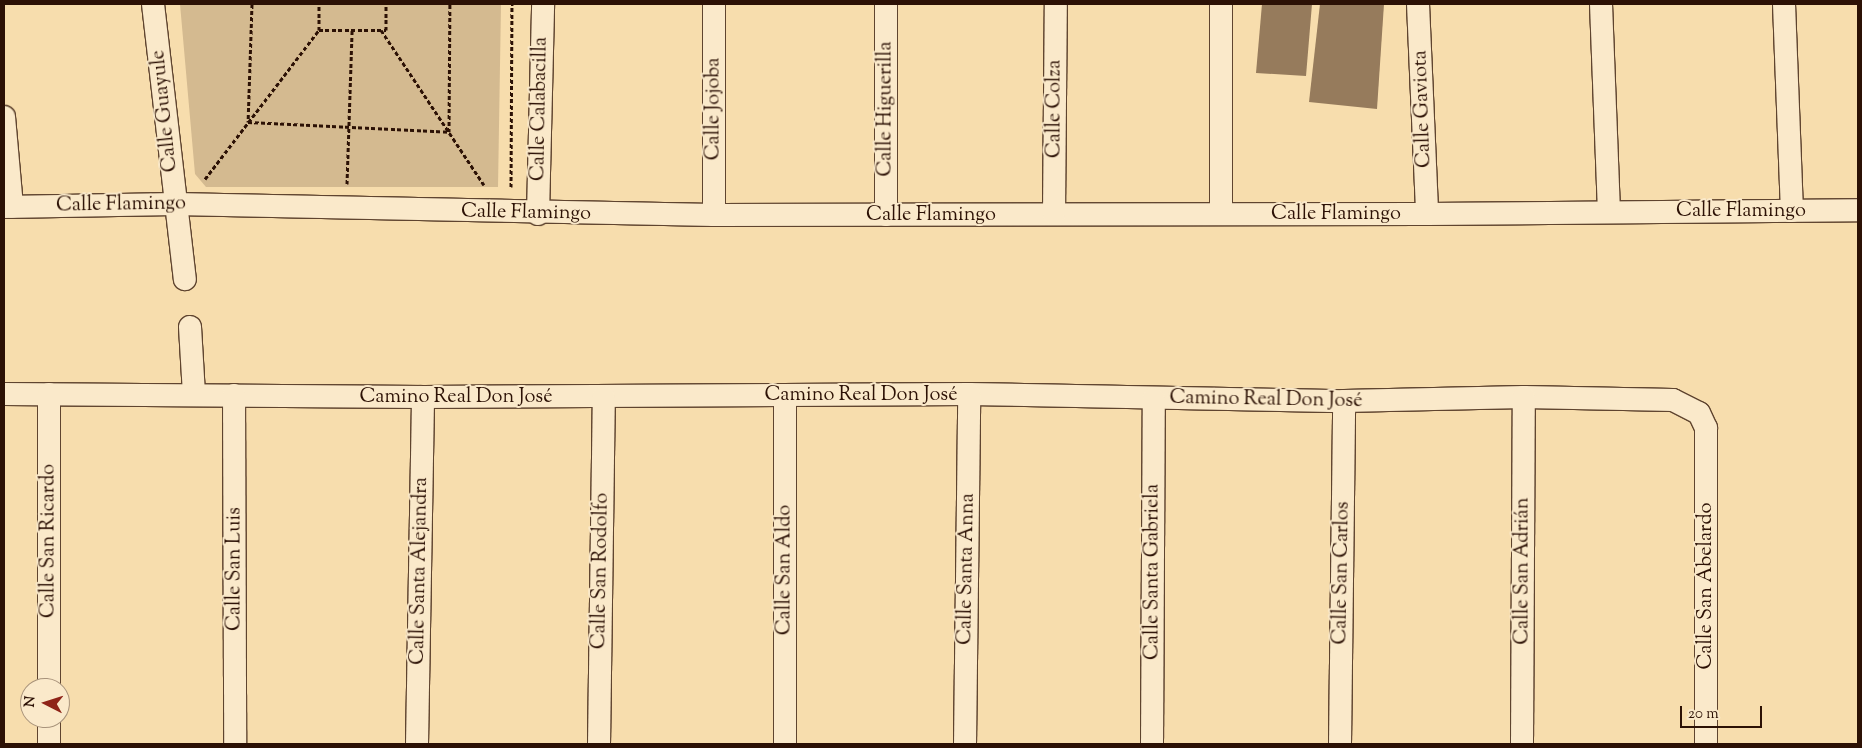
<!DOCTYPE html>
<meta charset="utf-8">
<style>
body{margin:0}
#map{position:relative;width:1862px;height:748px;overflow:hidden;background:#f7ddad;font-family:"Sorts Mill Goudy",serif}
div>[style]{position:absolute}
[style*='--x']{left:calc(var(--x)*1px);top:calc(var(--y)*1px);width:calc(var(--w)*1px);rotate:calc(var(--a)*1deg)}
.green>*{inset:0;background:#d4ba90}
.building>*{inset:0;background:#967b5c}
.path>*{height:3px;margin-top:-1.5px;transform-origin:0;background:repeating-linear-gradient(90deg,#2c1105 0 4px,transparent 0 6.5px)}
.roads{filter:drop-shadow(1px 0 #5f442f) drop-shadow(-1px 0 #5f442f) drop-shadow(0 1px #5f442f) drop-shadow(0 -1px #5f442f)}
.minor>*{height:22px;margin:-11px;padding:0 11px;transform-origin:11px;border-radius:11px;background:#fae9ca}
span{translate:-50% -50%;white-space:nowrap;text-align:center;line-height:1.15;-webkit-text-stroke:4px #fae9ca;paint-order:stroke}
.street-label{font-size:20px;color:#2c1105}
.frame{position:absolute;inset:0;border:5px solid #2c1105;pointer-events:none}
.north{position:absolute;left:20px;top:678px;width:50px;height:50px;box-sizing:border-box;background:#fae9ca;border:1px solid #a8937b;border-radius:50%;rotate:275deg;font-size:14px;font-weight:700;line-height:20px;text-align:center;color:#2c1105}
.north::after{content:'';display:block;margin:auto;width:18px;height:22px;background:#8f2418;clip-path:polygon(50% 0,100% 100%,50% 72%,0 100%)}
.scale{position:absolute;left:1680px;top:706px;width:82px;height:22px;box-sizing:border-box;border:2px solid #2c1105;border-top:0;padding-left:6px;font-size:15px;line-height:18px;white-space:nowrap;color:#2c1105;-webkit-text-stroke:4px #fae9ca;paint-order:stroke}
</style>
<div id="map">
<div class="green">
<i style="clip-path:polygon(180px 4px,501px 4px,498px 187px,206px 187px,195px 174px)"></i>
</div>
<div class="building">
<i style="clip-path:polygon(1262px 4px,1312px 4px,1306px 76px,1256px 73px)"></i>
<i style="clip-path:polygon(1320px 4px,1384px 4px,1377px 109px,1309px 102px)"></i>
</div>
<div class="path">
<i style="--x:252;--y:4;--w:118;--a:91.9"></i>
<i style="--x:248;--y:122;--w:201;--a:2.8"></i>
<i style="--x:449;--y:132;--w:128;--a:-89.6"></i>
<i style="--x:319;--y:30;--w:67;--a:0"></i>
<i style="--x:386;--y:30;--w:26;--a:-90"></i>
<i style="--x:381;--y:30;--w:186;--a:56.4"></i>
<i style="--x:205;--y:179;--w:188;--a:-52.6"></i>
<i style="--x:319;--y:30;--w:26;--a:-90"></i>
<i style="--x:347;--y:184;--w:154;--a:-88.1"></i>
<i style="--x:511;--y:187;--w:183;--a:-89.7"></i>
</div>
<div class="roads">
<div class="minor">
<i style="--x:153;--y:4;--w:277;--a:83.4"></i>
<i style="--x:886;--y:4;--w:211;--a:90"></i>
<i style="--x:1221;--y:4;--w:209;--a:90"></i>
<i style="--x:1418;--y:4;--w:210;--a:87.5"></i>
<i style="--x:1601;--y:4;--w:208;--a:87.8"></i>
<i style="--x:1784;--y:4;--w:207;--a:87.8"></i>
<i style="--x:4;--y:117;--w:90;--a:84.9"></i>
<i style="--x:4;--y:207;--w:171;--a:-1"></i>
<i style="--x:175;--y:204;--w:539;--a:1.17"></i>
<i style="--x:714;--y:215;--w:713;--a:-0.08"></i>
<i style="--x:1427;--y:214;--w:431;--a:-0.5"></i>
<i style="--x:538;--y:214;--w:210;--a:-88.6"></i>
<i style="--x:1054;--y:214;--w:210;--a:-89.5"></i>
<i style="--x:714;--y:215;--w:211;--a:-90"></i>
<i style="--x:190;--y:327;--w:67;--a:86.6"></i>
<i style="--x:4;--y:394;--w:419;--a:0.4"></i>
<i style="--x:423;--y:397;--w:546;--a:-0.31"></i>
<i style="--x:969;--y:394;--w:375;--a:1.1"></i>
<i style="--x:1344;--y:401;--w:180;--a:-1.3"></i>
<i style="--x:1524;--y:397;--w:149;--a:1.2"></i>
<i style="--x:1673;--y:400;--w:29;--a:27"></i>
<i style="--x:1699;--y:413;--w:17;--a:65"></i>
<i style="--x:1706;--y:428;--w:316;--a:90"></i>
<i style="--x:234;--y:395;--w:349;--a:89.8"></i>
<i style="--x:785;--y:396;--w:348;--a:90"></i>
<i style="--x:49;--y:688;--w:294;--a:-90"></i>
<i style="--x:49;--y:744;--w:26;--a:-90"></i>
<i style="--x:417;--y:744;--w:347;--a:-89"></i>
<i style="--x:599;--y:744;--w:347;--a:-89.2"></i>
<i style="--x:965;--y:744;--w:350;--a:-89.3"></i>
<i style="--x:1152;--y:744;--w:345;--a:-89.7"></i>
<i style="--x:1340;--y:744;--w:343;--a:-89.3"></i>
<i style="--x:1522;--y:744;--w:347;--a:-89.7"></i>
</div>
</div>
<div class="street-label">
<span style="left:540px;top:109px;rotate:-89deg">Calle Calabacilla</span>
<span style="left:714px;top:109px;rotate:-90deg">Calle Jojoba</span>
<span style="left:886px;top:109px;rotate:-90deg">Calle Higuerilla</span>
<span style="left:1055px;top:109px;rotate:-90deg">Calle Colza</span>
<span style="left:1423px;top:109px;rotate:-92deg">Calle Gaviota</span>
<span style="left:165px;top:111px;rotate:-96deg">Calle Guayule</span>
<span style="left:121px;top:205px;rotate:-1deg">Calle Flamingo</span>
<span style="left:1741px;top:211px">Calle Flamingo</span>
<span style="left:526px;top:213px;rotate:1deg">Calle Flamingo</span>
<span style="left:1336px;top:214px">Calle Flamingo</span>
<span style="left:931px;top:215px">Calle Flamingo</span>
<span style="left:861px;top:395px">Camino Real Don José</span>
<span style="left:456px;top:397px">Camino Real Don José</span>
<span style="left:1266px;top:400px;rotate:1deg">Camino Real Don José</span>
<span style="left:49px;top:541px;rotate:-90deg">Calle San Ricardo</span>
<span style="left:235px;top:569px;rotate:-90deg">Calle San Luis</span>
<span style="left:967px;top:569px;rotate:-89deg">Calle Santa Anna</span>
<span style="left:785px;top:570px;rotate:-90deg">Calle San Aldo</span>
<span style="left:420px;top:571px;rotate:-89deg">Calle Santa Alejandra</span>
<span style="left:601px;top:571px;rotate:-89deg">Calle San Rodolfo</span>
<span style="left:1523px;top:571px;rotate:-90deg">Calle San Adrián</span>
<span style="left:1153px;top:572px;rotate:-90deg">Calle Santa Gabriela</span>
<span style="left:1342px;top:573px;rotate:-89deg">Calle San Carlos</span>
<span style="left:1706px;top:586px;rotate:-90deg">Calle San Abelardo</span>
</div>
<div class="frame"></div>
<div class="north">N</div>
<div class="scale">20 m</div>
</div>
